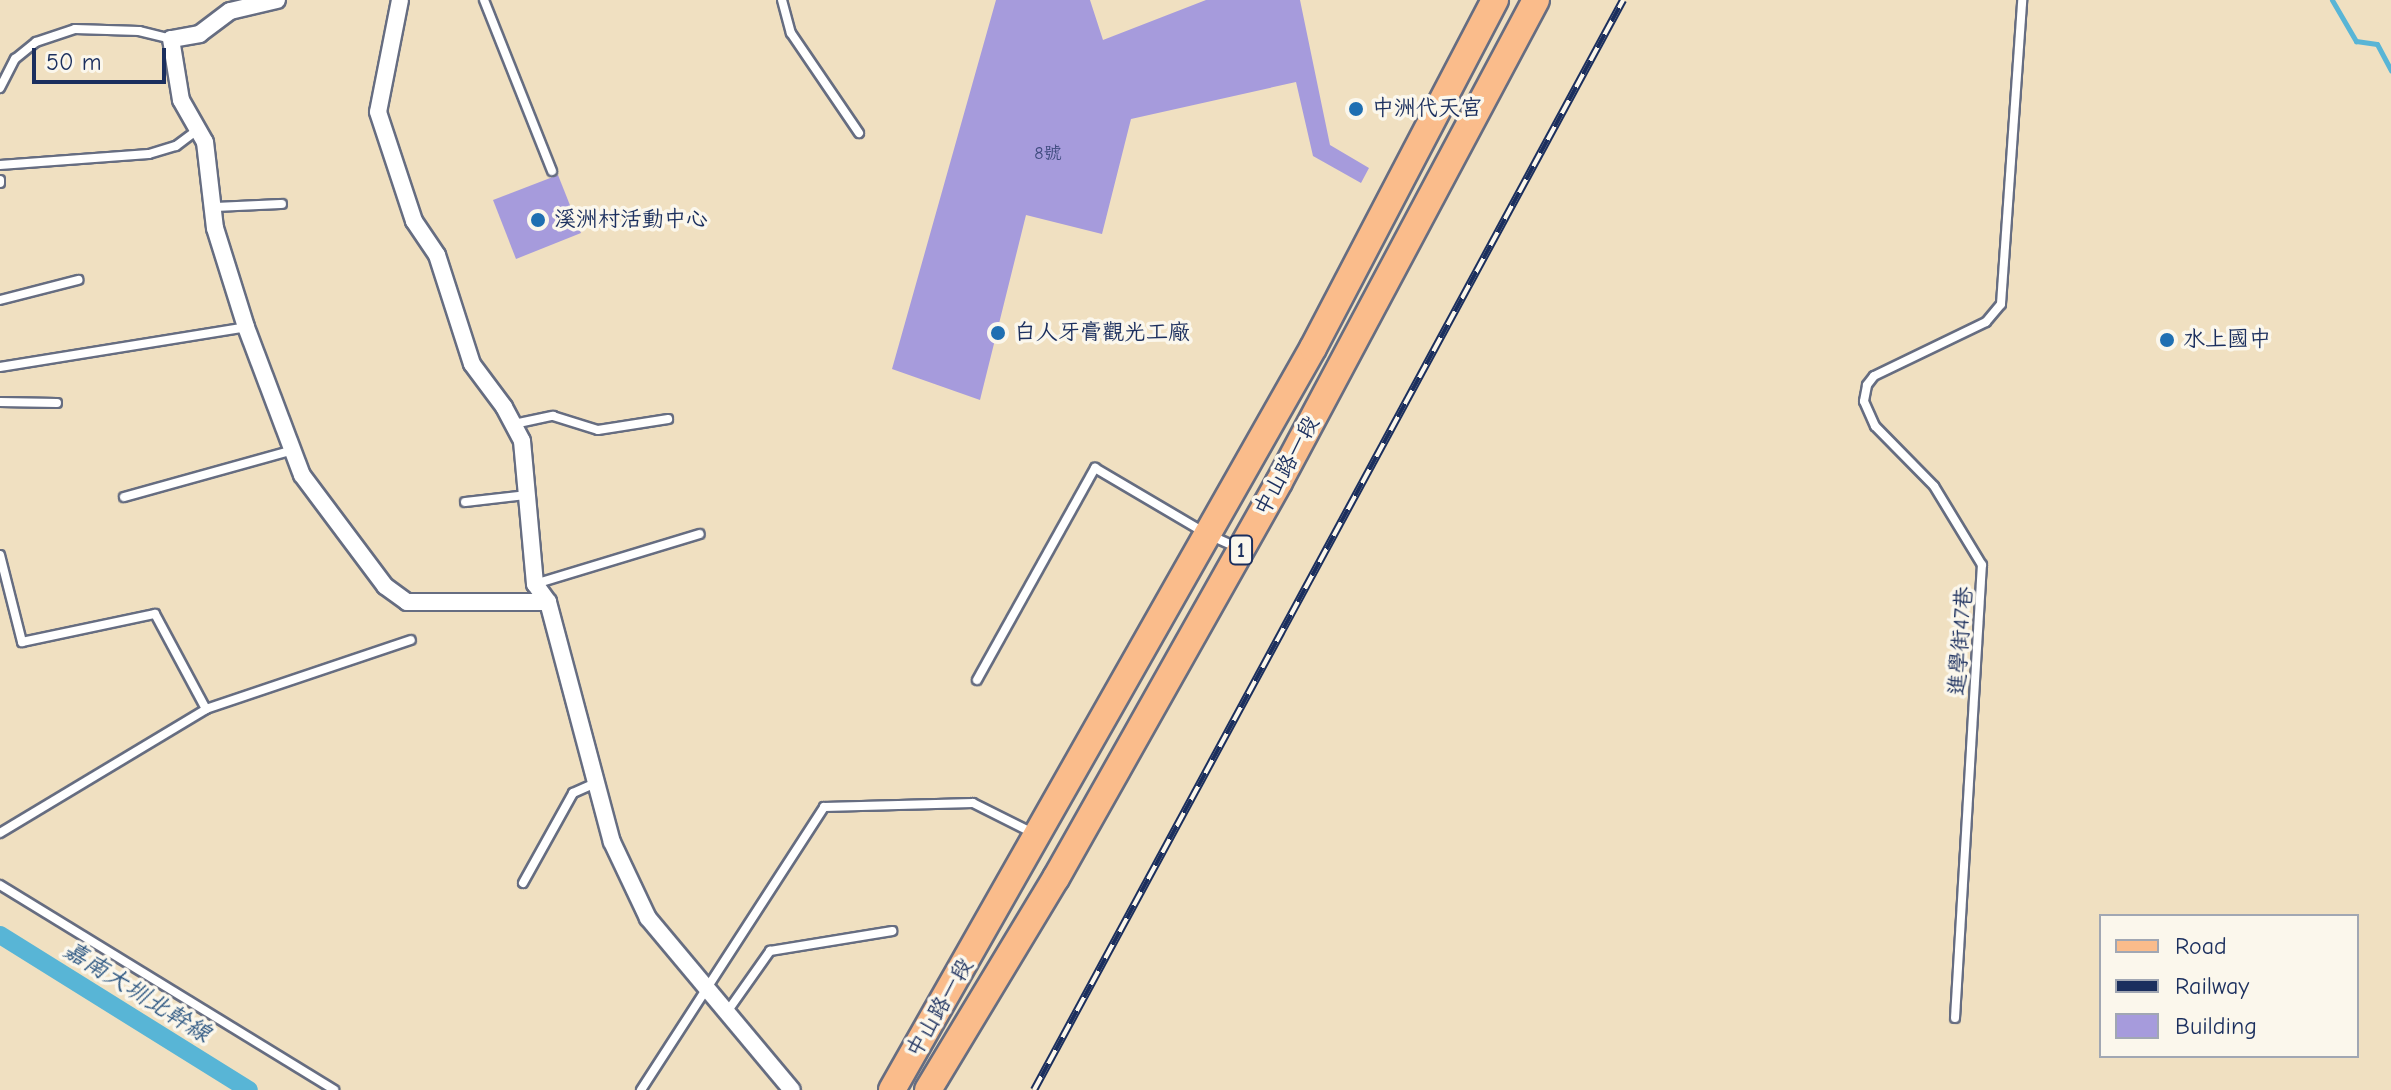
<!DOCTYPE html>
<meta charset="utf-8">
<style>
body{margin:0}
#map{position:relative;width:2391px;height:1090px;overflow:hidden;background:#f0e0c1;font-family:"Comic Neue","LXGW WenKai TC",sans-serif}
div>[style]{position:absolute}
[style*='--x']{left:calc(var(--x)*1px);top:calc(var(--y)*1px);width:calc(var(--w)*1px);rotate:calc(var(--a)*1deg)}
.stream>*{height:5px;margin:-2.5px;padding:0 2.5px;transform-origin:2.5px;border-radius:2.5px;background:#58b5d6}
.canal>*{height:18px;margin:-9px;padding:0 9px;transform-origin:9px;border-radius:9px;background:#58b5d6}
.building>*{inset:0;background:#a69bdc}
.roads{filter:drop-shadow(2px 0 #666d81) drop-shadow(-2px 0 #666d81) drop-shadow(0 2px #666d81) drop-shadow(0 -2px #666d81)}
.service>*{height:8px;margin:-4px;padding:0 4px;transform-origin:4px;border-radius:4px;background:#fff}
.minor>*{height:16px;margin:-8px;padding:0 8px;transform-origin:8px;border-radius:8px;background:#fff}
.primary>*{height:26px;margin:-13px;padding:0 13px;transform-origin:13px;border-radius:13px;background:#fabc8b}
.rail>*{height:8px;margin-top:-4px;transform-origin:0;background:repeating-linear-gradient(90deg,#fbf7ec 0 15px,#1b2f5e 0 30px);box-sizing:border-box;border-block:2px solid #1b2f5e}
.dots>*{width:22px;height:22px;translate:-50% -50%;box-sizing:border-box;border:4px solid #fbf7ec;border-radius:50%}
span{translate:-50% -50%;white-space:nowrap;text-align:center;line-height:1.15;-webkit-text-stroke:7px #fbf7ec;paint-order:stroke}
.number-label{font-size:18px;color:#3e4a7e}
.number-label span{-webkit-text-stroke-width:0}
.shield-label span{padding:2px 6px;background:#fbf7ec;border:2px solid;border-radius:6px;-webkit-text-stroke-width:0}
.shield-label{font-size:20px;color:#1b2f5e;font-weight:700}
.poi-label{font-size:22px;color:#1b2f5e}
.left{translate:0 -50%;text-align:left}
.street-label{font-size:22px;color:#1b2f5e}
.water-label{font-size:24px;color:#2d5782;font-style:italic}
.legend{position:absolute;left:2099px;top:914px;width:260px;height:144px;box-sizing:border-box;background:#fbf7ec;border:2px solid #a1a7b3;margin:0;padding:10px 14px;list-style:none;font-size:24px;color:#1b2f5e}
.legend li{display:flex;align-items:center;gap:16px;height:40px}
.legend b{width:40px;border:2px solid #a1a7b3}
.scale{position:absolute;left:32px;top:48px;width:134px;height:36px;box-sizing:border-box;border:4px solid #1b2f5e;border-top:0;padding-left:10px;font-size:24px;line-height:28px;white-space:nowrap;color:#1b2f5e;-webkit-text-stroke:6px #fbf7ec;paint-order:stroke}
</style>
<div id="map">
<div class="stream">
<i style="--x:2332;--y:0;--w:48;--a:59.7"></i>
<i style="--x:2356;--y:41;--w:21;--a:8"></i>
<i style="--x:2377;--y:44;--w:30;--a:62"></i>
</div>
<div class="canal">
<i style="--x:0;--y:935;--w:293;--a:31.9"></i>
</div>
<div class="building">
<i style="clip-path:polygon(996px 0,1090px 0,1103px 40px,1206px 0,1300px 0,1330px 145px,1369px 168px,1361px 183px,1313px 156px,1296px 82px,1131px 119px,1102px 234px,1026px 215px,980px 400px,892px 369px)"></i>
<i style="clip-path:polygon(558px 175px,581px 233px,516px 259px,493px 200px)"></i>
</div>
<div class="roads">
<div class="service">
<i style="--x:484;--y:0;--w:184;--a:68.3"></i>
<i style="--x:782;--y:0;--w:34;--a:75"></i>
<i style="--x:791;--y:33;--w:121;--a:55.8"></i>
<i style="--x:0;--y:88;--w:33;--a:-63"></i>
<i style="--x:15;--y:59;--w:27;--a:-39"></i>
<i style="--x:36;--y:42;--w:41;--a:-18.4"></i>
<i style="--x:75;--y:29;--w:64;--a:1.8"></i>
<i style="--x:139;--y:31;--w:33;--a:14"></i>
<i style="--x:0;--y:165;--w:149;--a:-4.2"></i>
<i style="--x:149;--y:154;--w:28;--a:-17"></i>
<i style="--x:176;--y:146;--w:26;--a:-37"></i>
<i style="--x:0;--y:180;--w:3;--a:90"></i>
<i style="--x:214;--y:207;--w:68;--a:-2.5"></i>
<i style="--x:0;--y:300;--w:81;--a:-14.4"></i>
<i style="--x:0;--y:367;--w:249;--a:-9.2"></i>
<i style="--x:0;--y:402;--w:57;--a:1"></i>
<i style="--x:514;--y:424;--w:40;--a:-12"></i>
<i style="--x:553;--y:416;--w:47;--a:17.3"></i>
<i style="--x:598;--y:430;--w:71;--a:-8.9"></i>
<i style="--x:124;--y:497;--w:175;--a:-15.5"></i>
<i style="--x:465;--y:502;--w:61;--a:-6.5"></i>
<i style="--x:0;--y:555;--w:90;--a:75.8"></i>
<i style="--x:22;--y:642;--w:136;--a:-11.9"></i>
<i style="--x:155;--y:614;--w:108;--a:61.8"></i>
<i style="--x:535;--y:584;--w:172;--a:-16.9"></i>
<i style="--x:977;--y:680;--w:243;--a:-60.9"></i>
<i style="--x:1095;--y:468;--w:130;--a:30.5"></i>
<i style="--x:1207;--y:534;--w:35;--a:24"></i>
<i style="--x:0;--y:833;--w:240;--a:-31"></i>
<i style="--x:206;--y:709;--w:216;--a:-18.6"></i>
<i style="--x:523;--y:883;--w:103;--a:-60.9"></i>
<i style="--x:573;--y:793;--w:24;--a:-24"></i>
<i style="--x:0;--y:885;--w:392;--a:31.5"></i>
<i style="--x:727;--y:1012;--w:75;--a:-54.8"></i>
<i style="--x:770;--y:951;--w:124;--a:-9.3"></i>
<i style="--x:1955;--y:1018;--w:454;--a:-86.6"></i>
<i style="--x:1982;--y:565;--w:92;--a:-121.3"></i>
<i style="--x:1934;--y:486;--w:84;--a:-134.5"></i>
<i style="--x:1875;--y:426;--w:27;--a:-114"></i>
<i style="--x:1864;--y:401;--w:16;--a:-79"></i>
<i style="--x:1867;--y:385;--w:11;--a:-52"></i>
<i style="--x:1874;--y:376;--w:124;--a:-25.7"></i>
<i style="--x:1986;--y:322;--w:23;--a:-50"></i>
<i style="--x:2001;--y:304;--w:305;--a:-86"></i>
<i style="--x:641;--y:1090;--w:337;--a:-57.1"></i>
<i style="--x:824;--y:807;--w:149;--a:-1.5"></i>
<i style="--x:973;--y:803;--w:69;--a:26.6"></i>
</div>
<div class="minor">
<i style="--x:277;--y:0;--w:48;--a:166.8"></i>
<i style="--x:230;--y:11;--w:38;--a:143"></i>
<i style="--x:200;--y:34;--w:29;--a:170"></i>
<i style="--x:171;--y:39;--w:62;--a:80.7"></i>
<i style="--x:181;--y:100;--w:48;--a:60.3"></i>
<i style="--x:205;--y:142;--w:87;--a:83.4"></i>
<i style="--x:215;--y:228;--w:104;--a:72.6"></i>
<i style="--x:246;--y:327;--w:158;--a:69.3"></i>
<i style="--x:302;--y:475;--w:139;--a:53.2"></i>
<i style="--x:385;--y:586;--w:27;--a:36"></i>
<i style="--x:407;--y:602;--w:141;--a:0"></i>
<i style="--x:400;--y:0;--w:114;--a:101.1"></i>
<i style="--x:378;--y:112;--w:115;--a:71.7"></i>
<i style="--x:414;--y:221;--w:41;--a:55.9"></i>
<i style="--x:437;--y:255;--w:114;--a:72.2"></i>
<i style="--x:472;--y:364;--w:54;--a:53.3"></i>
<i style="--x:504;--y:407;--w:38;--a:62"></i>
<i style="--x:522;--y:441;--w:144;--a:84.8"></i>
<i style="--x:535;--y:584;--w:22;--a:54"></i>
<i style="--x:548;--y:602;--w:248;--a:75.1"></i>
<i style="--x:612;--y:842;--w:84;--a:64.7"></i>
<i style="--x:648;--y:918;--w:224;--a:50.1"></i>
</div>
<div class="primary">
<i style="--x:892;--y:1090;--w:853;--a:-60.43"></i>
<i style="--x:1313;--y:348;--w:393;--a:-62.4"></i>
<i style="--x:928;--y:1090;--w:248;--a:-58.9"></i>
<i style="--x:1056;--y:878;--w:454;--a:-60.6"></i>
<i style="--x:1279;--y:482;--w:546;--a:-61.93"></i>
</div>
</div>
<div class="rail">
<i style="--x:1034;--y:1090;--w:1239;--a:-61.61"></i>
</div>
<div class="dots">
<i style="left:1356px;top:109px;background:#1f6fb2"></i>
<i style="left:538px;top:220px;background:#1f6fb2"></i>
<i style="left:998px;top:333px;background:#1f6fb2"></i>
<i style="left:2167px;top:340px;background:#1f6fb2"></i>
</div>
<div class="number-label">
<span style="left:1048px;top:154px">8號</span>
</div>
<div class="shield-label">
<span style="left:1241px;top:550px">1</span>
</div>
<div class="poi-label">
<span class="left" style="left:1372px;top:109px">中洲代天宮</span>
<span class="left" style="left:554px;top:220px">溪洲村活動中心</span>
<span class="left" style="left:1014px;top:333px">白人牙膏觀光工廠</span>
<span class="left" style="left:2183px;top:340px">水上國中</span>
</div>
<div class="street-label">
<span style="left:1287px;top:466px;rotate:-61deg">中山路一段</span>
<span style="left:1961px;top:641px;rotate:-86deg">進學街47巷</span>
<span style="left:940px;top:1008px;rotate:-60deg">中山路一段</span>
</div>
<div class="water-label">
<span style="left:137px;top:992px;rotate:32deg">嘉南大圳北幹線</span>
</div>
<ul class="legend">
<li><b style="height:10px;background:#fabc8b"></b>Road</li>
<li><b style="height:10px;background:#1b2f5e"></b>Railway</li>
<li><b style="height:22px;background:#a69bdc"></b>Building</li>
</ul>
<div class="scale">50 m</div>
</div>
